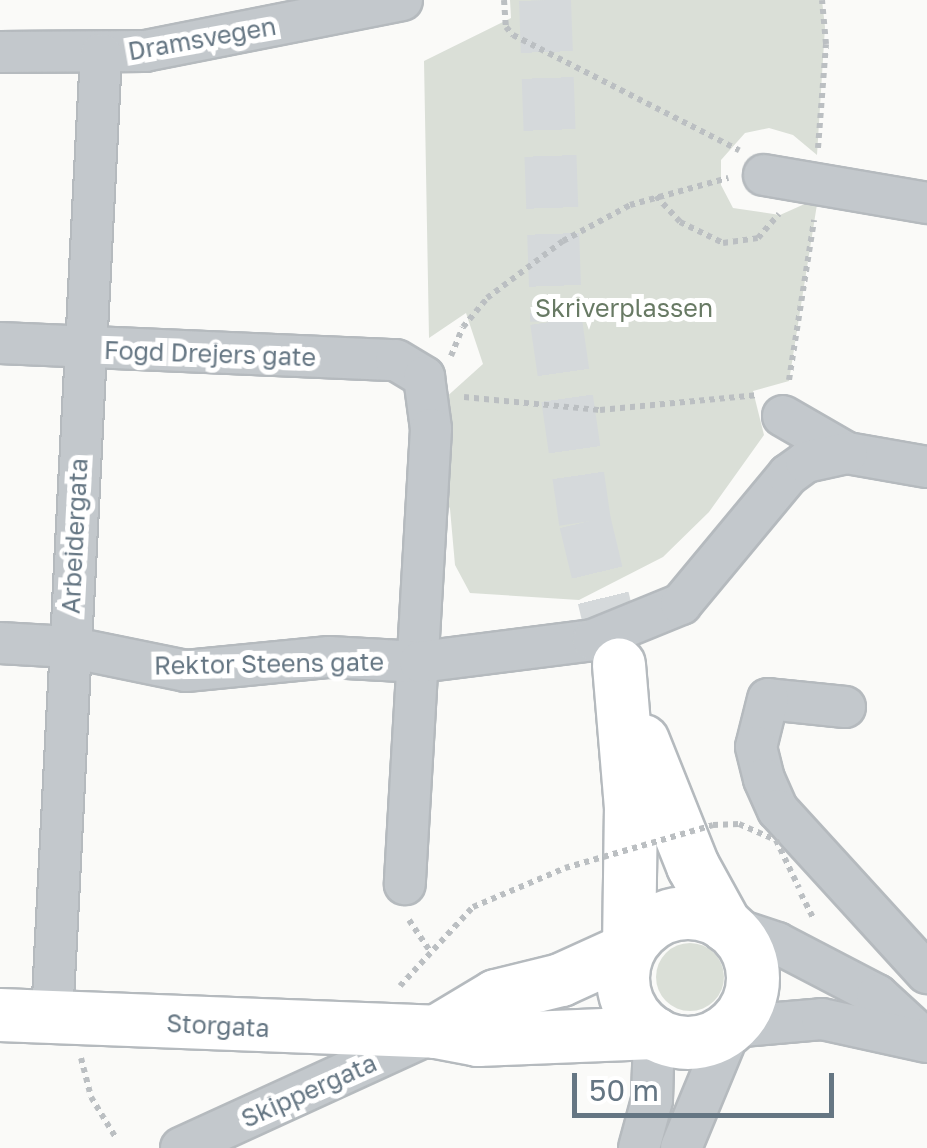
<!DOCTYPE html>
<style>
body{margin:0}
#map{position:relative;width:927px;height:1148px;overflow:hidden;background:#fafaf8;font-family:"Golos Text",sans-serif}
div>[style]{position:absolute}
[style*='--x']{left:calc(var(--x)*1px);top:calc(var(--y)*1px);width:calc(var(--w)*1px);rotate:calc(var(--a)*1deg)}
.green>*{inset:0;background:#dadfd7}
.round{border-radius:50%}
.major-tunnel>*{height:52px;margin-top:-26px;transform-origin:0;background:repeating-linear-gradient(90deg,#d5d9db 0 52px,transparent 0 78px)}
.path>*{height:6px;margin-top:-3px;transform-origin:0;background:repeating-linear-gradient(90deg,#bbbfc2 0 5px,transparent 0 10px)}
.roads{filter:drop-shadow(2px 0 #b5babe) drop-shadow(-2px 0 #b5babe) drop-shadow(0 2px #b5babe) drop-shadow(0 -2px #b5babe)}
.minor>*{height:40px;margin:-20px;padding:0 20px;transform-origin:20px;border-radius:20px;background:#c3c8cc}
.major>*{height:52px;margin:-26px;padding:0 26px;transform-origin:26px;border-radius:26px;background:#fff}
.major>.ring{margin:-26px;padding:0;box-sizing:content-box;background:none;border:52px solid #fff;border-radius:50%}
.path-bridge>*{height:6px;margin-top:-3px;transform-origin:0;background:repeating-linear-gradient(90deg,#bbbfc2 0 5px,transparent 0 10px)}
span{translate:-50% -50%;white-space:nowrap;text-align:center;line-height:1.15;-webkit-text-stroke:10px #fff;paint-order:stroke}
.street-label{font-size:25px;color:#657683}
.park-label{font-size:25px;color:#687a64}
.scale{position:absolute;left:572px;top:1073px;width:262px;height:45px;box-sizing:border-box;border:5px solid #657683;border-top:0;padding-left:12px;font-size:30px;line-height:35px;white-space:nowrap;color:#657683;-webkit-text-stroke:8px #fff;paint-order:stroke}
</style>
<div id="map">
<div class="green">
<i style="clip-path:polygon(510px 0,822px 0,825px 27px,817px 155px,793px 135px,769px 128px,745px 133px,721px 160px,721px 185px,733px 208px,780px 215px,818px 198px,789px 381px,753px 391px,764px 435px,709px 512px,663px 557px,579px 600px,470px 593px,455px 565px,450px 509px,439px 484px,443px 400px,483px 364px,466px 313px,429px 338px,424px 61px,511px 18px)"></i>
<i class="round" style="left:656px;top:943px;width:68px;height:68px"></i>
</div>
<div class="major-tunnel">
<i style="--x:545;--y:0;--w:321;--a:88"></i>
<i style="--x:556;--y:321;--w:203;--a:81.8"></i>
<i style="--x:585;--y:522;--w:146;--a:76.5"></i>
</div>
<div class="path">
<i style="--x:504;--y:0;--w:27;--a:86"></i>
<i style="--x:506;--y:27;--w:11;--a:49"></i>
<i style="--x:513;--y:35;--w:254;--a:27"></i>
<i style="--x:818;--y:148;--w:104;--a:-85.6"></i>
<i style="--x:826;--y:44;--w:44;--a:-95.2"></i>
<i style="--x:656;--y:196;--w:35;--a:47"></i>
<i style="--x:680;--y:222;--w:48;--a:26"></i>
<i style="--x:723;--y:243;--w:35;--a:-8"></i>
<i style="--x:758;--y:238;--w:32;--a:-49"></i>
<i style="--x:451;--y:356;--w:31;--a:-68"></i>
<i style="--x:463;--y:327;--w:38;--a:-50"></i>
<i style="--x:487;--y:298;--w:95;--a:-36.9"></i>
<i style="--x:563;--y:241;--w:76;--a:-28.2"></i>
<i style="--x:630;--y:205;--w:102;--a:-15.4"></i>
<i style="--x:789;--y:380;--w:162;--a:-81.1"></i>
<i style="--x:464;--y:397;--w:137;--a:5.5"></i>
<i style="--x:600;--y:410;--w:159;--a:-5.4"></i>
<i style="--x:801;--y:894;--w:27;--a:63"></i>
<i style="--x:409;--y:920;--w:37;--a:56"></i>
<i style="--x:400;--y:986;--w:108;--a:-47.3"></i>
<i style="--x:473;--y:907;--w:100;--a:-23"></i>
<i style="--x:81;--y:1058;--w:40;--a:75.6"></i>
<i style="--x:91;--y:1097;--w:48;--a:58.6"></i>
</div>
<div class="roads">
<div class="minor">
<i style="--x:0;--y:52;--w:145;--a:-0.4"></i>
<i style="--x:145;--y:51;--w:262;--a:-11.2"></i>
<i style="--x:764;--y:175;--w:165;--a:9.7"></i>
<i style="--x:0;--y:343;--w:396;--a:2.5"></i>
<i style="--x:396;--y:360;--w:33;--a:31"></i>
<i style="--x:424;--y:377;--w:52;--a:82.3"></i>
<i style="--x:431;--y:429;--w:456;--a:93.3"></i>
<i style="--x:783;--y:416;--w:74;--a:30"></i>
<i style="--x:847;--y:453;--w:81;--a:9.9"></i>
<i style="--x:0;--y:643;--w:69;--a:3.3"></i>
<i style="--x:69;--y:647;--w:119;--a:11.6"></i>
<i style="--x:186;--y:671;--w:144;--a:-5.6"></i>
<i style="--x:329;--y:657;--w:91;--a:3.1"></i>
<i style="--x:420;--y:662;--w:174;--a:-7.2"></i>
<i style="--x:593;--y:640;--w:95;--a:-22.2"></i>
<i style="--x:681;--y:604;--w:168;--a:-50.3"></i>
<i style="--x:788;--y:475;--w:22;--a:-36"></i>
<i style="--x:806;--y:462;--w:42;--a:-12.4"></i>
<i style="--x:845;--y:707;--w:77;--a:-174.1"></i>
<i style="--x:768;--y:699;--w:49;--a:104"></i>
<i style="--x:756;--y:747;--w:33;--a:76"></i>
<i style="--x:764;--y:779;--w:34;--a:66"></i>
<i style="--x:778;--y:810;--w:221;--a:47.6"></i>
<i style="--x:726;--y:926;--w:54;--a:18.4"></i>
<i style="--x:777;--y:943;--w:113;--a:27.5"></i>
<i style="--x:877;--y:995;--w:68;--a:42.6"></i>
<i style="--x:52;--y:1018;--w:965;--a:-87.09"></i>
<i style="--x:181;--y:1148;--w:276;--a:-24.6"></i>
<i style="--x:639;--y:1148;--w:50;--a:-74.8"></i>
<i style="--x:652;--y:1100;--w:67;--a:-88.3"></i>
<i style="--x:681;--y:1148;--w:131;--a:-67.5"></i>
<i style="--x:731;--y:1027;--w:91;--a:-5"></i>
<i style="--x:822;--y:1019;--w:107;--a:12.4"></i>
</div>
<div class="major">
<i style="--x:643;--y:741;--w:135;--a:68.2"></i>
<i style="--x:693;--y:866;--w:68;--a:61.2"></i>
<i class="ring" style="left:623px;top:913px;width:78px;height:78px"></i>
<i style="--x:0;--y:1015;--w:436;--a:2.2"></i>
<i style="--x:436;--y:1032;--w:43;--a:10.8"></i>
<i style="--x:478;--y:1040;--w:176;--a:-2.3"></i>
<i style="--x:436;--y:1032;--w:70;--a:-31"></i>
<i style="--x:496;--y:996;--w:67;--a:-13.8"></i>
<i style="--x:561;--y:980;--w:75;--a:-24.5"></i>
<i style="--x:629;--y:949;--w:141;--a:-89.2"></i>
<i style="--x:631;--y:808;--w:144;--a:-94.8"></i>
</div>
</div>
<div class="path-bridge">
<i style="--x:565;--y:868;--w:154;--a:-16.2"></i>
<i style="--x:713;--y:825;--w:26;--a:-2"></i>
<i style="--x:739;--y:824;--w:40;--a:23.4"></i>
<i style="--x:776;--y:840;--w:53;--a:64.4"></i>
</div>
<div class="street-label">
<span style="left:202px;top:39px;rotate:-10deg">Dramsvegen</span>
<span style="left:210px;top:354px;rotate:2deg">Fogd Drejers gate</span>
<span style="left:75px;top:536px;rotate:-87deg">Arbeidergata</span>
<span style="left:269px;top:664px;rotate:-1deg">Rektor Steens gate</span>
<span style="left:218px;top:1026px;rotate:3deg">Storgata</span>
<span style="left:309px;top:1091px;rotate:-24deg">Skippergata</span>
</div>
<div class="park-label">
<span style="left:624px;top:308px">Skriverplassen</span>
</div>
<div class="scale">50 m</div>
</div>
